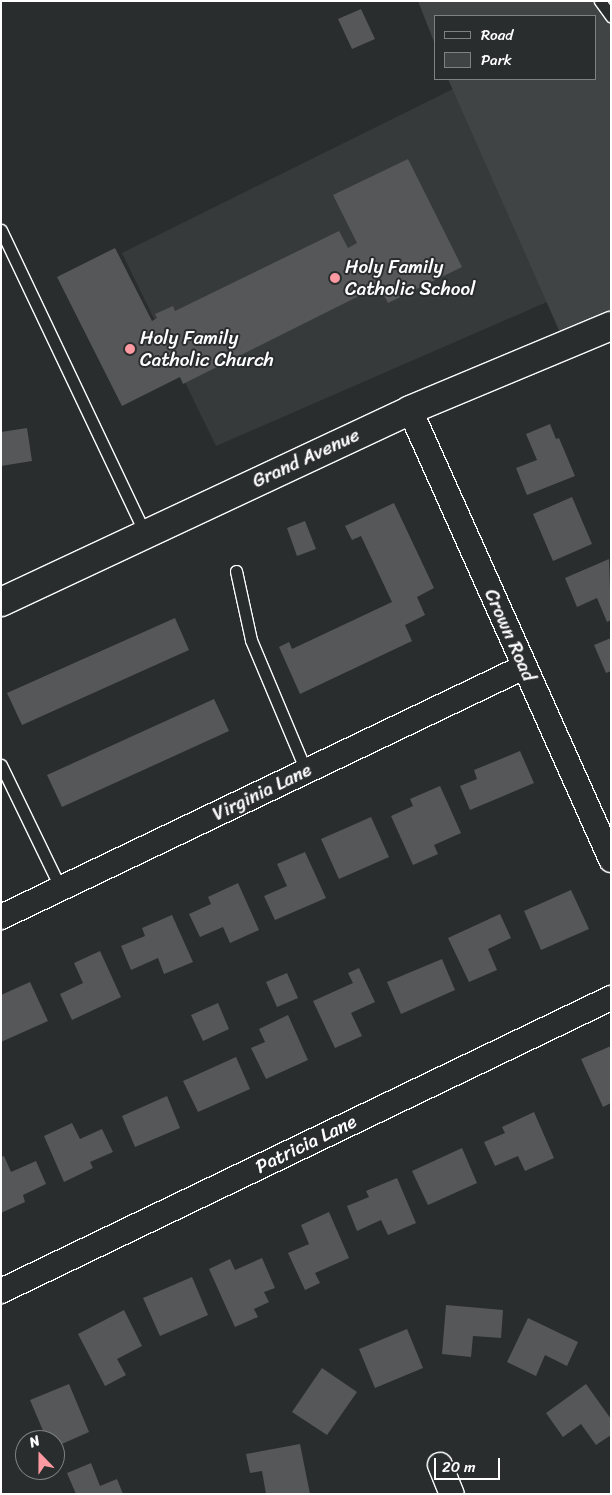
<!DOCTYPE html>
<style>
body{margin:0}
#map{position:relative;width:612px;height:1495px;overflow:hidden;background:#2a2d2e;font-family:Sriracha,sans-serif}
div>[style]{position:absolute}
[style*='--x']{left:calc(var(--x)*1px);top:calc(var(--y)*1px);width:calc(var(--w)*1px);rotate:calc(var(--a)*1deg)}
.built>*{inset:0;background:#373a3b}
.green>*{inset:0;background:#414445}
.building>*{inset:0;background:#555758}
.roads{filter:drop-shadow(1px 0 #fff) drop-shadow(-1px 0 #fff) drop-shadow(0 1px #fff) drop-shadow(0 -1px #fff)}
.service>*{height:11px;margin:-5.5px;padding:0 5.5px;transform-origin:5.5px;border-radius:5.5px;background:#2a2d2e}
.minor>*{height:24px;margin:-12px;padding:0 12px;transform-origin:12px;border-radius:12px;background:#2a2d2e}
.secondary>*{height:28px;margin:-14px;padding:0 14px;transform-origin:14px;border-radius:14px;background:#2a2d2e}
.dots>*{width:14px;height:14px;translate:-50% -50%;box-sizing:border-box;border:2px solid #2a2d2e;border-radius:50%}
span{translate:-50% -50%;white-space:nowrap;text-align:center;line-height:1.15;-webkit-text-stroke:4px #2a2d2e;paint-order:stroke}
.poi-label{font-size:19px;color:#fff}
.left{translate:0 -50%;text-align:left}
.street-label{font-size:19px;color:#fff}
.frame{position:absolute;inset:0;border:2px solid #fff;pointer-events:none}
.legend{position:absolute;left:434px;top:15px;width:162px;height:65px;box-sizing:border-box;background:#2a2d2e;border:1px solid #7f8182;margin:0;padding:6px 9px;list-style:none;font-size:15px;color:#fff}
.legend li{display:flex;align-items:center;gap:10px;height:25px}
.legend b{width:25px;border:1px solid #7f8182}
.north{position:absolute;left:15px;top:1430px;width:50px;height:50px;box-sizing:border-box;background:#2a2d2e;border:1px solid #7f8182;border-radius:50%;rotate:338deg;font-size:14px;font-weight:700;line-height:20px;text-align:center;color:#fff}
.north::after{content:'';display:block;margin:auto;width:18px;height:22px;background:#ff9aa2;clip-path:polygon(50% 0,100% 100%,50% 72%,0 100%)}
.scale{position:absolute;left:434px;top:1458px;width:66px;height:22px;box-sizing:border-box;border:2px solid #fff;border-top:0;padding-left:6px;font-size:15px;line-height:18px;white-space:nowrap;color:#fff;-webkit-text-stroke:4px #2a2d2e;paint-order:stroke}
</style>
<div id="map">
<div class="built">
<i style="clip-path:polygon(453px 89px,547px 302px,216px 446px,122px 253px)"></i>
</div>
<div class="green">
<i style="clip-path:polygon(418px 1px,611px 1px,611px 316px,562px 337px,448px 79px,596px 79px,596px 16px,436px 16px,436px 47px)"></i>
</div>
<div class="building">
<i style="clip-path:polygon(361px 9px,375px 39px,352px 49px,338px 19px)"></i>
<i style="clip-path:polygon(408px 159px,462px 267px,388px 303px,379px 286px,183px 384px,180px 377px,122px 406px,57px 277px,115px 248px,152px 321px,157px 318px,155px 314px,173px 306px,175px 311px,339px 231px,348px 248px,357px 243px,333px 195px)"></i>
<i style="clip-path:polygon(550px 424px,556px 439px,559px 438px,575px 476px,527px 495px,516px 468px,537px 460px,526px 434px)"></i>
<i style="clip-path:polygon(27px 428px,32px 461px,1px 466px,1px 432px)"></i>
<i style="clip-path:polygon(572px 497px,592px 544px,553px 561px,533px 514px)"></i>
<i style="clip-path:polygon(394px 503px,434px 588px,417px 597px,425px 615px,405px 625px,412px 641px,300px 694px,279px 647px,289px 642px,292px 649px,392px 602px,361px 536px,352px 540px,345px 526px)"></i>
<i style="clip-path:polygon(305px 521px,316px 549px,297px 556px,287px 528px)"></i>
<i style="clip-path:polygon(609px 559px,611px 620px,607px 622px,597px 598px,577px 607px,565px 578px)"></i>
<i style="clip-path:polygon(175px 618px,189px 650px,22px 725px,7px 693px)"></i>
<i style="clip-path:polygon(611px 638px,611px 671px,606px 673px,594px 645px)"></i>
<i style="clip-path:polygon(214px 699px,229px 731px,62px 807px,47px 775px)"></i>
<i style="clip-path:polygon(520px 751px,534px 783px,470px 810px,460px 786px,477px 779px,474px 770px)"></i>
<i style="clip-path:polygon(440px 786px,461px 833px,434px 845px,438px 854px,413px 865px,391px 816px,413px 806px,410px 799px)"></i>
<i style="clip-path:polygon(371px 817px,389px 857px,339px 879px,321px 839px)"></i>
<i style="clip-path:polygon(305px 852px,326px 898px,275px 920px,264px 896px,287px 886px,277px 864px)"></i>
<i style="clip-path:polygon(238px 883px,259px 930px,230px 943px,223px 927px,200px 937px,189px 914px,211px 904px,208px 897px)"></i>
<i style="clip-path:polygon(571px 890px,589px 929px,541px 950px,524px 911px)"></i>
<i style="clip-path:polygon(500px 914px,511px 938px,488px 949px,497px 970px,469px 982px,448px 938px)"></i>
<i style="clip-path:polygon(172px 915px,193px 962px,164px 974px,158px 958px,131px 970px,121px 946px,145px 936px,142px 928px)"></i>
<i style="clip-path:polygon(100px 951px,121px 997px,72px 1020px,60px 994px,83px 983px,74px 963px)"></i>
<i style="clip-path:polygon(442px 959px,455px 990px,401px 1014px,387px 982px)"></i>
<i style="clip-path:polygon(359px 968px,375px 1002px,351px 1013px,362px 1036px,335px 1048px,313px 1001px,353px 983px,348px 973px)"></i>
<i style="clip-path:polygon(287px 973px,298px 998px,277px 1007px,266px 982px)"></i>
<i style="clip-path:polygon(30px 982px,48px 1021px,1px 1042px,1px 995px)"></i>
<i style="clip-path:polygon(218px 1003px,229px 1029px,203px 1041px,191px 1015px)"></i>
<i style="clip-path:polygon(288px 1015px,308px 1060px,266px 1079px,251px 1048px,265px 1042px,259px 1029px)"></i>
<i style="clip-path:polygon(611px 1046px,611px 1103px,603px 1107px,581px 1059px)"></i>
<i style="clip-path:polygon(236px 1057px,250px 1089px,198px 1112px,183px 1081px)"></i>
<i style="clip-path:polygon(167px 1096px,180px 1128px,135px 1147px,122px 1116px)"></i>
<i style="clip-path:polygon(534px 1112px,554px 1158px,525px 1171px,518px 1156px,495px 1166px,484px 1142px,505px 1133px,502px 1127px)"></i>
<i style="clip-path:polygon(72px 1123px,80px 1139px,102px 1129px,113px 1152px,90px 1162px,93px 1168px,64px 1182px,44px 1136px)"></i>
<i style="clip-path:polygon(462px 1148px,477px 1183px,428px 1205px,412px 1171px)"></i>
<i style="clip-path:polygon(4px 1156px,11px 1172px,36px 1161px,46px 1184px,23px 1195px,25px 1202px,1px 1213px,1px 1157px)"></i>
<i style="clip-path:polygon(397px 1178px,416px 1223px,388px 1235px,381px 1220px,357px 1231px,347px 1206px,369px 1197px,366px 1191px)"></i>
<i style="clip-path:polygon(329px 1212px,349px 1258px,315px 1273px,320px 1283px,305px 1290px,288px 1253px,309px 1244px,301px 1225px)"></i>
<i style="clip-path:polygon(262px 1258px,275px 1288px,264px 1292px,269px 1302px,254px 1309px,258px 1317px,235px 1327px,209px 1269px,230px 1259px,235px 1270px)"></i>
<i style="clip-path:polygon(192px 1277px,208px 1315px,160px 1336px,143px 1298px)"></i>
<i style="clip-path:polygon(446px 1305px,503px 1310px,501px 1338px,473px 1336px,471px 1357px,442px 1354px)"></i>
<i style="clip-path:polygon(124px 1310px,142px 1346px,117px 1359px,126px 1375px,105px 1386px,78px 1334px)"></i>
<i style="clip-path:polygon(528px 1318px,578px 1342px,567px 1366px,545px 1355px,536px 1376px,507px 1362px)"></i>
<i style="clip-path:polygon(407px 1329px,423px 1368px,375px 1388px,359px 1349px)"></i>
<i style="clip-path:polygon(322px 1368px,357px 1392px,327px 1435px,292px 1412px)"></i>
<i style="clip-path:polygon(69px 1384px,89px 1432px,55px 1447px,55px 1440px,47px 1440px,30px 1400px)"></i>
<i style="clip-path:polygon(586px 1384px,611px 1419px,611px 1435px,596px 1445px,581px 1424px,563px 1437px,546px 1413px)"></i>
<i style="clip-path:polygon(300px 1444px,310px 1494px,266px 1494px,262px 1471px,250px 1473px,246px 1454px)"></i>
<i style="clip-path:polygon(91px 1463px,100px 1486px,117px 1479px,123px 1494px,76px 1494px,67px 1473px)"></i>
</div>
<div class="roads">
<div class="service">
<i style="--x:600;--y:1;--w:19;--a:54"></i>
<i style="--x:1;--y:230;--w:335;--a:64.6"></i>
<i style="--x:236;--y:571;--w:71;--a:77.7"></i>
<i style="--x:251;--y:640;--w:142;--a:67.2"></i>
<i style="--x:1;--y:765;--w:138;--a:64.2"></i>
</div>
<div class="minor">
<i style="--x:410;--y:410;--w:493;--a:65.9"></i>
<i style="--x:1;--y:917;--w:580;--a:-25.55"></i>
<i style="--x:1;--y:1291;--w:677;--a:-25.66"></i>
<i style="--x:440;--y:1465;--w:31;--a:68"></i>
</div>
<div class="secondary">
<i style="--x:1;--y:602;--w:452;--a:-25.1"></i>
<i style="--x:410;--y:410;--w:218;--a:-22.7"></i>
</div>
</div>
<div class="dots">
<i style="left:335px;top:278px;background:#ff9aa2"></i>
<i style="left:130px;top:349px;background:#ff9aa2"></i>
</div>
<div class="poi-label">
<span class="left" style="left:345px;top:278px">Holy Family<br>Catholic School</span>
<span class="left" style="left:140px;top:349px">Holy Family<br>Catholic Church</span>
</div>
<div class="street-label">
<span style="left:306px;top:458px;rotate:-25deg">Grand Avenue</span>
<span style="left:510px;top:635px;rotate:66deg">Crown Road</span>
<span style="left:262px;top:792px;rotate:-26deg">Virginia Lane</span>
<span style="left:306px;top:1144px;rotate:-26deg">Patricia Lane</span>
</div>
<div class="frame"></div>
<ul class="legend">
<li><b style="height:6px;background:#2a2d2e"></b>Road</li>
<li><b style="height:14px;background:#414445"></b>Park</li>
</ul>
<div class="north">N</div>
<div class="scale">20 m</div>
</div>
